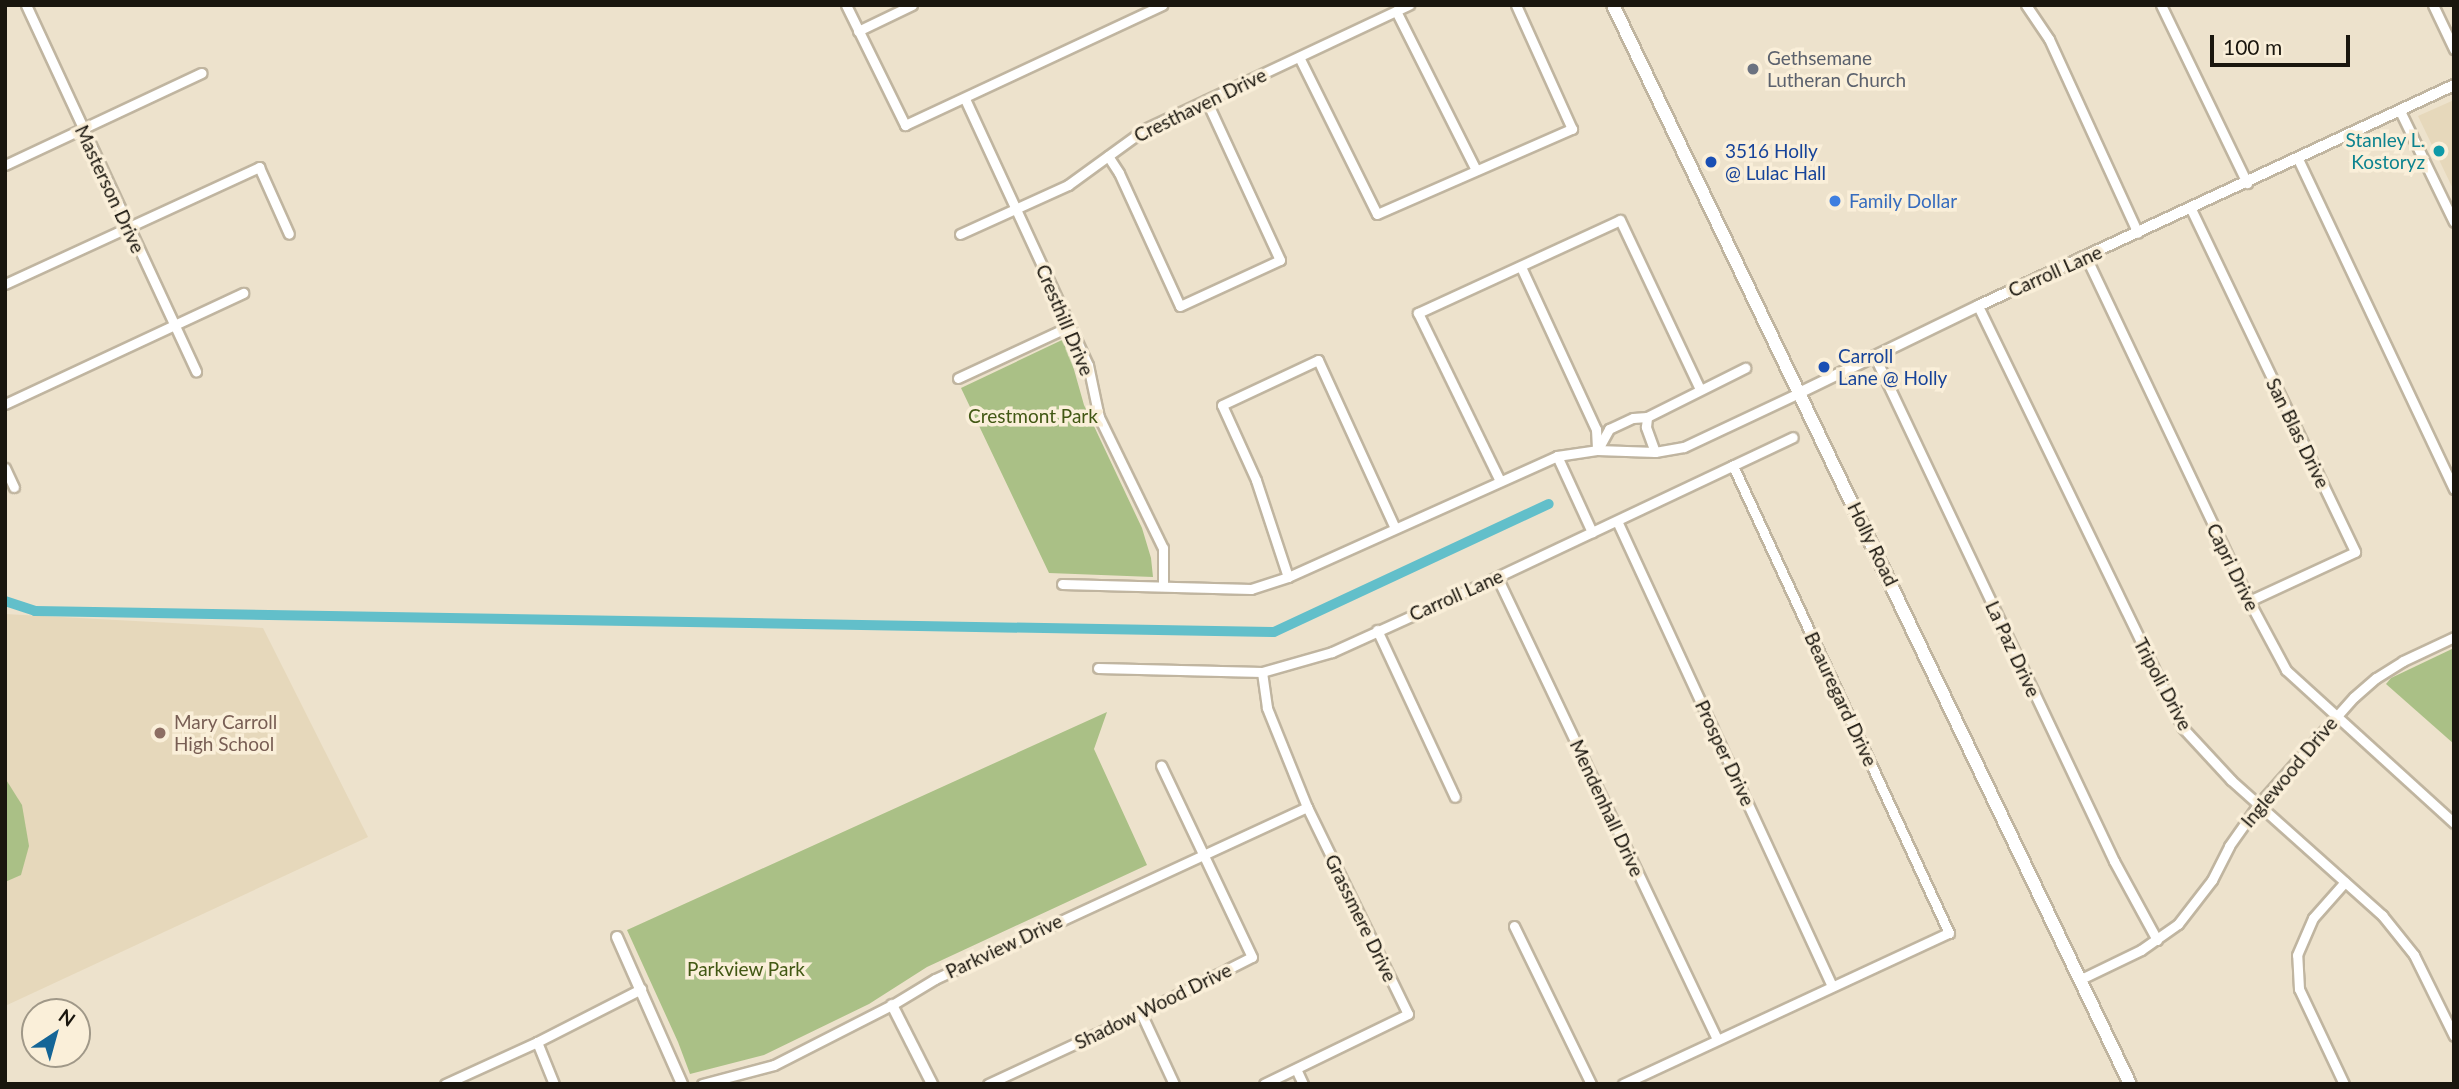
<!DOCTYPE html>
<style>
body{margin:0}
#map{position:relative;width:2459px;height:1089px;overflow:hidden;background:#ede2cc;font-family:Lato,sans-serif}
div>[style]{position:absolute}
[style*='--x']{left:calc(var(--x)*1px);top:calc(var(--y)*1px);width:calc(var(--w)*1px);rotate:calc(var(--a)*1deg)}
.built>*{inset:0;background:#e6d8bb}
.green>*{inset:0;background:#aac086}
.canal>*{height:10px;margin:-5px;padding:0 5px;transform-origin:5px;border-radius:5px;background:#62bfca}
.roads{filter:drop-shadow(2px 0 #c0b5a0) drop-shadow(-2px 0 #c0b5a0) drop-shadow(0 2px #c0b5a0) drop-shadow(0 -2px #c0b5a0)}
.minor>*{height:9px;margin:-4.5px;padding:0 4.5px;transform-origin:4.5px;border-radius:4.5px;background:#fff}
.tertiary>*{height:10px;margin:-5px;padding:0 5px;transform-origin:5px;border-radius:5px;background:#fff}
.secondary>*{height:12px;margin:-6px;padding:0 6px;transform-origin:6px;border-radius:6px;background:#fff}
.dots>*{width:19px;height:19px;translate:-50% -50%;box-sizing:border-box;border:4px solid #faefd9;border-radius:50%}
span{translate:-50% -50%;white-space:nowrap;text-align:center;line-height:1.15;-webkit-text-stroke:7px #faefd9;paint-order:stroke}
.worship-label{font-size:19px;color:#5b616d}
.left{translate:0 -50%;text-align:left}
.street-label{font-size:19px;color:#1a160e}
.culture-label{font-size:19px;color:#0d838f}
.right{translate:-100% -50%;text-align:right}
.transit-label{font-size:19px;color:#164399}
.shop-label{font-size:19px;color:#366cbe}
.park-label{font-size:19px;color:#425814}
.education-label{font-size:19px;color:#785e54}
.frame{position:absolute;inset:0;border:7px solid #1a160e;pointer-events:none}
.north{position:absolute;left:21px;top:998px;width:70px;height:70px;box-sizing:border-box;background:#faefd9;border:2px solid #a09888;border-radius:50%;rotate:36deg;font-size:19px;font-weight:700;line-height:28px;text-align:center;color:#1a160e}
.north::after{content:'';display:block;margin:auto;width:24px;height:32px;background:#146597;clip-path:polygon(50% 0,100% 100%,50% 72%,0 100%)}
.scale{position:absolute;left:2210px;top:35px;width:140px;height:32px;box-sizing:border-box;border:4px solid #1a160e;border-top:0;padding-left:9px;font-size:21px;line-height:24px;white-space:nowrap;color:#1a160e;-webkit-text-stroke:5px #faefd9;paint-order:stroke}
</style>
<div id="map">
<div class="built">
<i style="clip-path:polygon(2454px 100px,2454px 191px,2418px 116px)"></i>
<i style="clip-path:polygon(5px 614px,263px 628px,368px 837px,5px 1006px)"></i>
</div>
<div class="green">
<i style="clip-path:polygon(1062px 340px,1071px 359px,1084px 405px,1142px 528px,1151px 558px,1153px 577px,1049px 573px,961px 388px)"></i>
<i style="clip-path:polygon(2454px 648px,2454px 744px,2386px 684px,2391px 678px)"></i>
<i style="clip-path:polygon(1107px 712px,1094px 749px,1147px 865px,927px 967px,869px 1004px,764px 1055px,690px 1074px,678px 1042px,627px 930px)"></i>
<i style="clip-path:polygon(5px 778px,22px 805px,29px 846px,21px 875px,5px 882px)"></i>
</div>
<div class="canal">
<i style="--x:5;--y:601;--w:32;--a:18"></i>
<i style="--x:35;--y:611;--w:1239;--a:0.97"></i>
<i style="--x:1274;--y:632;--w:303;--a:-25"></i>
</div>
<div class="roads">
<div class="minor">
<i style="--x:26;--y:5;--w:404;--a:65.1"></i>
<i style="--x:846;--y:5;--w:134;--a:63.8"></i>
<i style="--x:905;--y:125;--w:284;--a:-25"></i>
<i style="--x:2026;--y:5;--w:41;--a:55.9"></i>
<i style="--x:2049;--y:39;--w:213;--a:65.4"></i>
<i style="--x:2161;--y:5;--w:198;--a:64.2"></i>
<i style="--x:2433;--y:5;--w:49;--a:64.5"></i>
<i style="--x:1396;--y:11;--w:178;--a:63.3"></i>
<i style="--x:858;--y:31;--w:60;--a:-25.7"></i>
<i style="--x:1299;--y:57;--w:175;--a:63.6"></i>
<i style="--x:1377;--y:214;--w:213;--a:-23.6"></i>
<i style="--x:1572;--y:129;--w:136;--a:-114.3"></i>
<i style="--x:965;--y:99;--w:293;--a:65.2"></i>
<i style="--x:1088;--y:365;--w:53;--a:78.1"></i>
<i style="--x:1099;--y:417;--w:146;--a:64"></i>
<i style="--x:1163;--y:548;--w:37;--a:90"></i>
<i style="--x:2400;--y:111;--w:123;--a:64.1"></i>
<i style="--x:1108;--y:156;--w:20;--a:57"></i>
<i style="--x:1119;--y:173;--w:146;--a:65.4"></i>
<i style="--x:1180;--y:306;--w:110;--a:-24.7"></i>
<i style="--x:1280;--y:260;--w:176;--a:-114.8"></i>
<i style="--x:2298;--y:159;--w:365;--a:64.7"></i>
<i style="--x:5;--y:165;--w:217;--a:-25.1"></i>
<i style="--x:2191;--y:209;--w:380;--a:64.4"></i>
<i style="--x:2355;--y:552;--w:117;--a:155.2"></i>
<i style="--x:960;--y:234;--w:119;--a:-24.4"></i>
<i style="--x:1068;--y:185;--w:95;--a:-36"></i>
<i style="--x:1145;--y:129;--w:292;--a:-25.2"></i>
<i style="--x:2086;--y:257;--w:381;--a:64.6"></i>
<i style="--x:2249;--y:601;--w:78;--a:61.8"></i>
<i style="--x:2286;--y:670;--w:227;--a:42.3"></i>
<i style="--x:1521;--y:267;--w:179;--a:65.2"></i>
<i style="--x:1596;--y:429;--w:21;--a:87"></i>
<i style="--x:5;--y:284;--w:280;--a:-24.7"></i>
<i style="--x:259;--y:167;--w:73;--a:65.9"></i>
<i style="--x:1978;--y:306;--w:468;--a:64.1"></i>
<i style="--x:2182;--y:727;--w:72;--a:47.2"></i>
<i style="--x:2231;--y:780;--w:203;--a:41.8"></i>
<i style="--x:2382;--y:915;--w:51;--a:51.3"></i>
<i style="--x:2414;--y:955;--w:90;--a:63.7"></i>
<i style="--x:1874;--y:355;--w:560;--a:64.62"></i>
<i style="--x:2114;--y:861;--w:90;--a:61.4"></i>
<i style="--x:958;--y:378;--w:123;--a:-24.9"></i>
<i style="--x:5;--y:404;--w:263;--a:-25"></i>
<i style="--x:1598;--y:449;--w:23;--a:-61"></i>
<i style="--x:1609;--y:429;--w:26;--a:-25"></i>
<i style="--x:1633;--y:418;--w:14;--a:-4"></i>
<i style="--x:1655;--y:452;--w:27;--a:-110"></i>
<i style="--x:1646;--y:427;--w:10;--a:-84"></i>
<i style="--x:1647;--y:417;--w:110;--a:-26.6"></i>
<i style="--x:1557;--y:456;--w:84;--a:65.3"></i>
<i style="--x:5;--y:468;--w:21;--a:65"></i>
<i style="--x:1500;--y:481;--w:187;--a:-116"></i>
<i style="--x:1418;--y:313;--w:222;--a:-24.7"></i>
<i style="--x:1620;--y:220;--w:187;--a:64.7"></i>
<i style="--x:1617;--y:521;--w:512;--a:65.19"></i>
<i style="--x:1288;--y:577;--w:102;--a:-108.3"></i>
<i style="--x:1256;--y:480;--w:82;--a:-114.4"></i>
<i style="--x:1222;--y:405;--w:106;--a:-25.1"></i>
<i style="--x:1318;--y:360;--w:185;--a:65.4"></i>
<i style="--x:1497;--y:577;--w:512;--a:64.54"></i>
<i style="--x:1062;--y:584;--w:189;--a:1.5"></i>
<i style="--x:1251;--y:589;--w:39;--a:-18"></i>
<i style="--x:1288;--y:577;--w:295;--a:-24.2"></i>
<i style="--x:1557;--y:456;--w:40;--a:-8.5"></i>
<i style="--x:1597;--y:450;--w:58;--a:2"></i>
<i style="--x:1655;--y:452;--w:29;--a:-10"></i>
<i style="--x:1684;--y:447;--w:129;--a:-25.2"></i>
<i style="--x:1377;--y:630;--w:184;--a:65"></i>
<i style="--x:1098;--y:668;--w:164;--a:1.4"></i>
<i style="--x:1262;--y:672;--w:73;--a:-15.9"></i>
<i style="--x:1332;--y:652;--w:181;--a:-24.4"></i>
<i style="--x:1497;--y:577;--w:327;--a:-25.3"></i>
<i style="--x:1262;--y:672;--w:36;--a:82"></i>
<i style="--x:1267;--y:708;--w:107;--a:68"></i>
<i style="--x:1307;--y:807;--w:230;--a:64"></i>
<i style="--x:1408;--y:1014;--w:160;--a:154.1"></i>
<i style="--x:1514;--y:926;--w:176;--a:64"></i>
<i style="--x:2081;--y:979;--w:67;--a:-25.8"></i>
<i style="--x:2141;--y:950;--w:45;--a:-35.1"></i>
<i style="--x:2178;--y:924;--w:56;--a:-52.3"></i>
<i style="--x:2212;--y:880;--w:38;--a:-63"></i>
<i style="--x:2229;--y:846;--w:50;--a:-54.7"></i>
<i style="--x:2258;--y:805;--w:144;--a:-48.4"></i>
<i style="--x:2354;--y:697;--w:29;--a:-41"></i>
<i style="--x:2376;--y:678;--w:32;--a:-32"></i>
<i style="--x:2403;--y:661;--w:56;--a:-25.2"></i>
<i style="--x:1141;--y:1013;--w:78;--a:65.1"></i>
<i style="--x:537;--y:1042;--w:45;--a:68"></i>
<i style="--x:1296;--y:1069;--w:17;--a:65"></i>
<i style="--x:445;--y:1084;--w:101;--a:-24.5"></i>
<i style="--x:537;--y:1042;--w:117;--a:-27"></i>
<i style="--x:702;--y:1084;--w:74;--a:-14.8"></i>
<i style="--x:774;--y:1065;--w:132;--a:-27"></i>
<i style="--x:892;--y:1005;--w:50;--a:-31.2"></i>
<i style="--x:935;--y:979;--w:410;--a:-24.8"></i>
<i style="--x:988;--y:1084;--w:169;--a:-24.9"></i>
<i style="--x:1141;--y:1013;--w:124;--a:-26.8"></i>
<i style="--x:1252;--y:957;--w:212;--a:-115.4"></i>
<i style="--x:1623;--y:1084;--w:359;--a:-24.9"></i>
<i style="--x:1949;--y:933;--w:515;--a:-114.82"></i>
<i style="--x:2344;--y:1084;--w:105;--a:-115.3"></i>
<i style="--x:2299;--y:989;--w:34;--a:-93"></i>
<i style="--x:2297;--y:955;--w:40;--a:-66.6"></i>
<i style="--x:2313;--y:918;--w:48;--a:-48.4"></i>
</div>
<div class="tertiary">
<i style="--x:1801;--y:392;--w:197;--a:-25.9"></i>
<i style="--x:1978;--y:306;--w:525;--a:-24.9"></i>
<i style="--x:617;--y:937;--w:161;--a:66.1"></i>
<i style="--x:892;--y:1005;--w:89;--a:63.1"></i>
</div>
<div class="secondary">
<i style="--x:1613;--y:5;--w:1196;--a:64.4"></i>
</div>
</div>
<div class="dots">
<i style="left:1753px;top:69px;background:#6b7280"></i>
<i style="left:2439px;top:151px;background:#0f9aa8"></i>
<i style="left:1711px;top:162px;background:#1a4fb4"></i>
<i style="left:1835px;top:201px;background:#3f7fe0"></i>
<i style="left:1824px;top:367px;background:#1a4fb4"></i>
<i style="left:160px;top:733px;background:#8d6e63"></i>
</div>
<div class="worship-label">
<span class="left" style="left:1767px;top:69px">Gethsemane<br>Lutheran Church</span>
</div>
<div class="street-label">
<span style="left:1200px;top:105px;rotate:-26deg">Cresthaven Drive</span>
<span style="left:110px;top:189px;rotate:65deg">Masterson Drive</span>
<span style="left:2055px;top:271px;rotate:-24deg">Carroll Lane</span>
<span style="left:1065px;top:320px;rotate:67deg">Cresthill Drive</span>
<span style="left:2298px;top:433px;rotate:64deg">San Blas Drive</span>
<span style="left:1873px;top:544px;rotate:64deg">Holly Road</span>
<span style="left:2233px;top:567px;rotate:64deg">Capri Drive</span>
<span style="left:1456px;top:595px;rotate:-24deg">Carroll Lane</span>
<span style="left:2013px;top:649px;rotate:65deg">La Paz Drive</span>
<span style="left:2163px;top:684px;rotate:62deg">Tripoli Drive</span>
<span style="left:1841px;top:699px;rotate:65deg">Beauregard Drive</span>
<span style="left:1725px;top:753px;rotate:65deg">Prosper Drive</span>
<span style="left:2289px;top:772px;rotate:-50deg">Inglewood Drive</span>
<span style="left:1607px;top:808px;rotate:65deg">Mendenhall Drive</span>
<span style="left:1361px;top:918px;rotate:64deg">Grassmere Drive</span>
<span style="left:1004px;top:946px;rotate:-25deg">Parkview Drive</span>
<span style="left:1153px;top:1006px;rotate:-26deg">Shadow Wood Drive</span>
</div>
<div class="culture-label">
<span class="right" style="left:2425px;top:151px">Stanley L.<br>Kostoryz</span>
</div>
<div class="transit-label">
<span class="left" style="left:1725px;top:162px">3516 Holly<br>@ Lulac Hall</span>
<span class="left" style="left:1838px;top:367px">Carroll<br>Lane @ Holly</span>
</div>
<div class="shop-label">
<span class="left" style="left:1849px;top:201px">Family Dollar</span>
</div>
<div class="park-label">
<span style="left:1033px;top:416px">Crestmont Park</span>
<span style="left:746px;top:969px">Parkview Park</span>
</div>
<div class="education-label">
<span class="left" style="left:174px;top:733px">Mary Carroll<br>High School</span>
</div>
<div class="frame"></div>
<div class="north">N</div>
<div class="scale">100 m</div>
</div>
